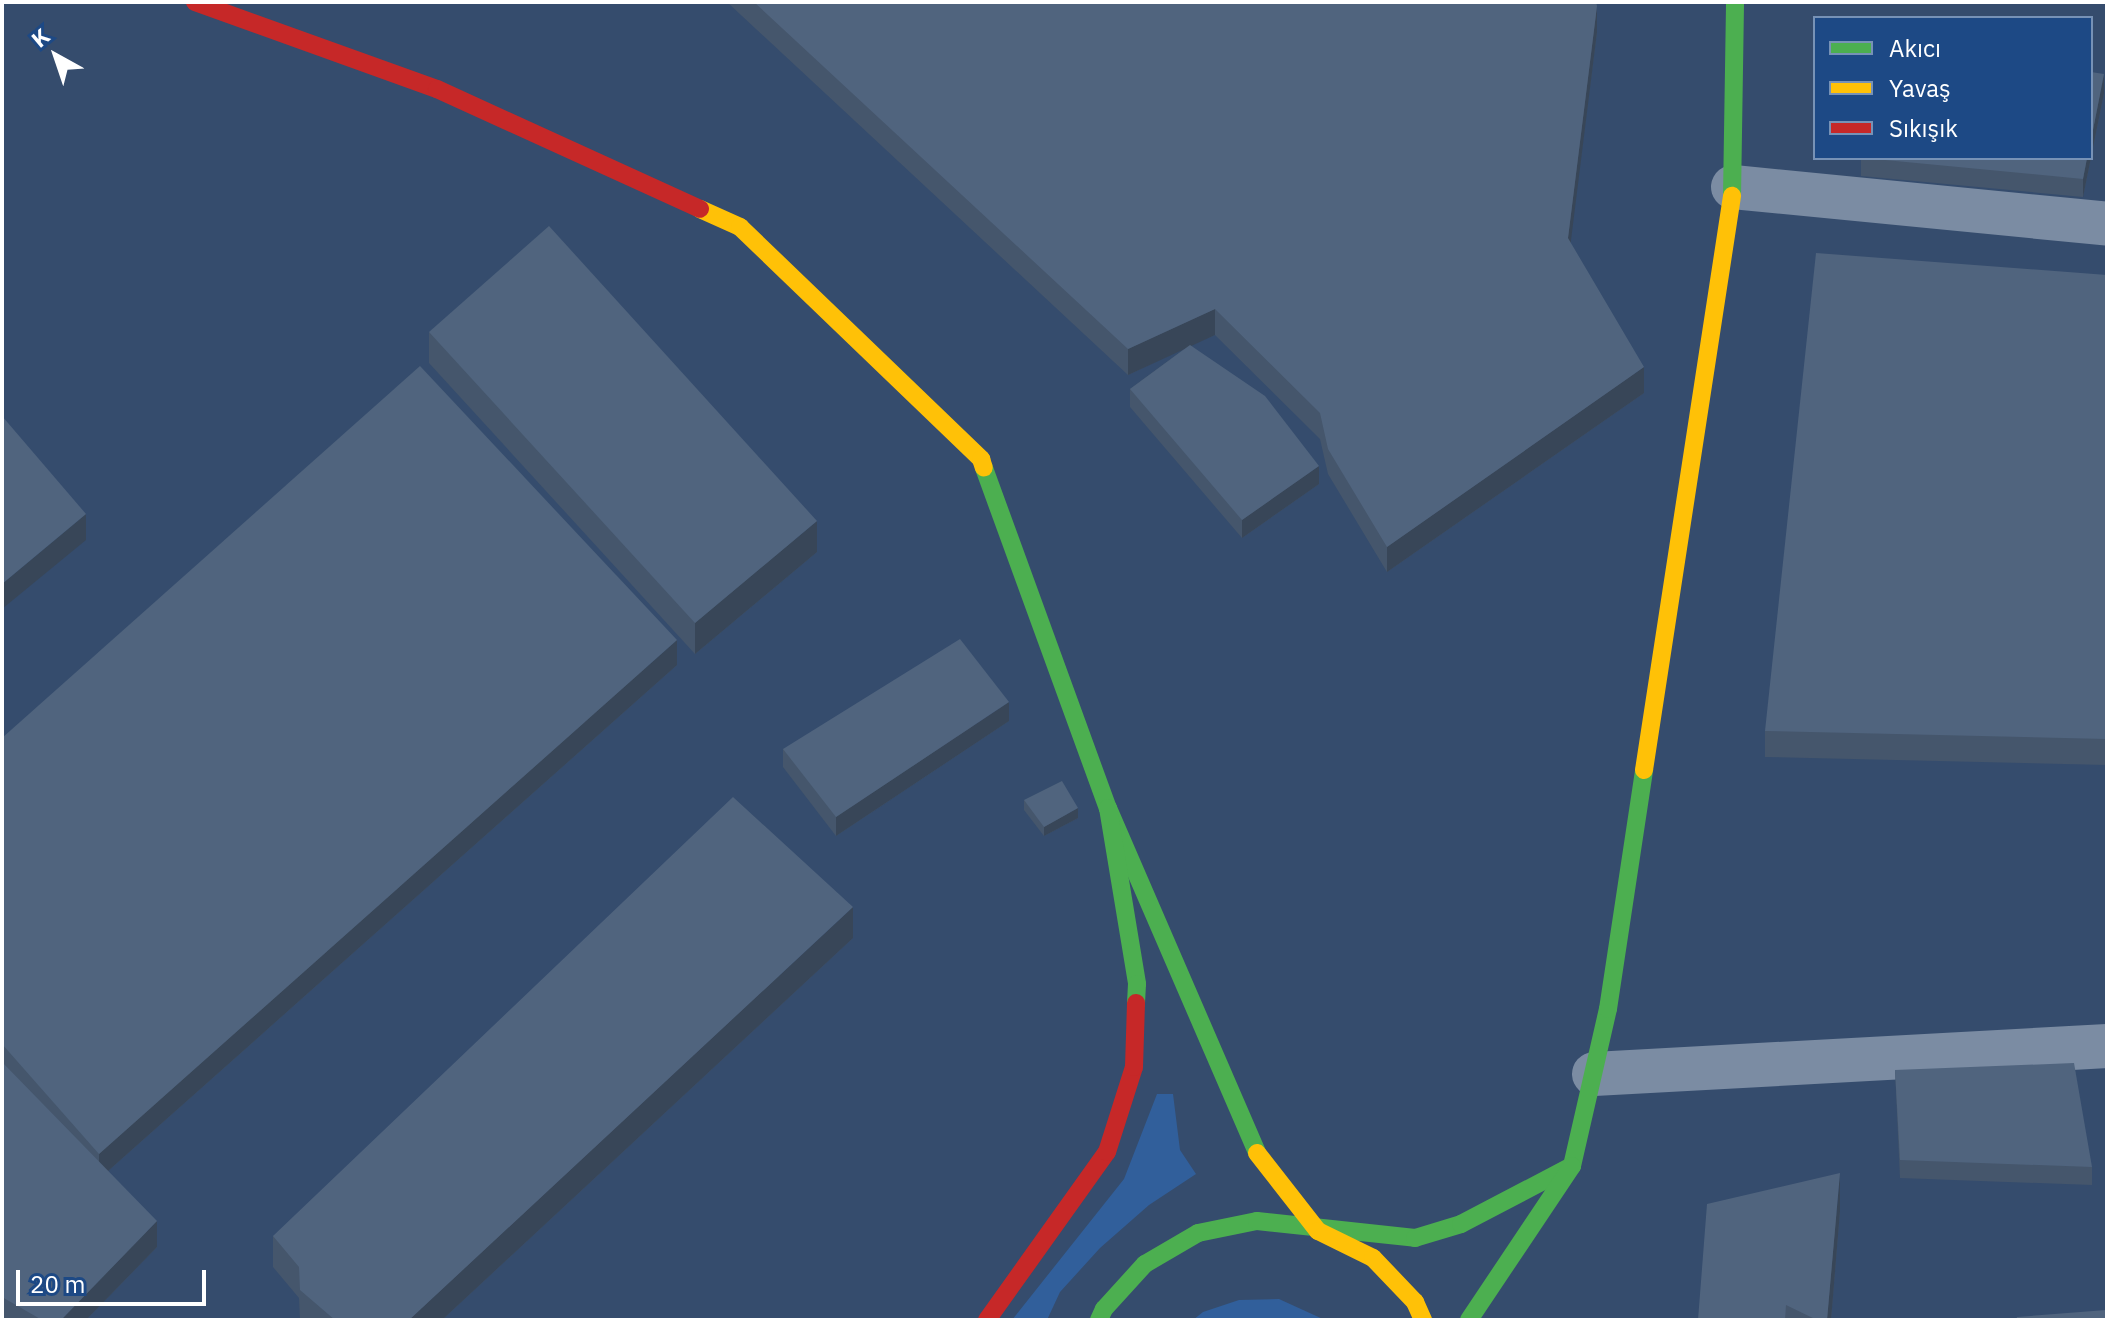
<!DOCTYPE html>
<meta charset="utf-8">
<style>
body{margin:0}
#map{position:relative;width:2109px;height:1322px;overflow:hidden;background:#354c6d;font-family:"IBM Plex Sans",sans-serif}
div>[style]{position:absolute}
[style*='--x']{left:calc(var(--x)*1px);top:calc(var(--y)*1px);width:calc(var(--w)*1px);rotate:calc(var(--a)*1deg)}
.green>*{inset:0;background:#315f9b}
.street>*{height:44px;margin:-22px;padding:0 22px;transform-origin:22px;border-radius:22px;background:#7b8ca3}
.fast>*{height:18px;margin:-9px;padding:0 9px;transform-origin:9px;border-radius:9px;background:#4caf50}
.slow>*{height:18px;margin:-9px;padding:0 9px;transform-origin:9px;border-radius:9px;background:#ffc107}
.jam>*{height:18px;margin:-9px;padding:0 9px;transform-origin:9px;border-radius:9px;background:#c62828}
.wall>*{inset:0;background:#45566c}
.shaded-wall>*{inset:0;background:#384658}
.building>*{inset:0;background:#50647e}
span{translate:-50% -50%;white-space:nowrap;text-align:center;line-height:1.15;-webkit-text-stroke:7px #1d4985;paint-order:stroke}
.frame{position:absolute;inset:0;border:4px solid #fff;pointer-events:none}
.legend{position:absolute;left:1813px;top:16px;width:280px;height:144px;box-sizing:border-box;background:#1d4985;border:2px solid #7792b6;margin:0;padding:10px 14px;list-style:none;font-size:24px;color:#fff}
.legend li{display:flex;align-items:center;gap:16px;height:40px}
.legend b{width:40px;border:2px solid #7792b6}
.north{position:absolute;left:16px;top:16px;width:80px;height:80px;-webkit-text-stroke:6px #1d4985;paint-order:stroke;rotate:320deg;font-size:22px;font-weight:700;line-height:32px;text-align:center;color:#fff}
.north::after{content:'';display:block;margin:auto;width:28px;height:36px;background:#fff;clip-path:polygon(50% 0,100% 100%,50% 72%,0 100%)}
.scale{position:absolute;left:16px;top:1270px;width:190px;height:36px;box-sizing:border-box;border:4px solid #fff;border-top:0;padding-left:10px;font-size:24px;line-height:28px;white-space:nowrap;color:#fff;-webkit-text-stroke:6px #1d4985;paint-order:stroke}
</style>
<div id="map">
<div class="green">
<i style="clip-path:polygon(1157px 1094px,1173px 1094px,1180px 1150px,1196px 1174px,1149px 1205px,1100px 1248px,1060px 1292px,1047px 1320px,1012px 1320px,1124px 1179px)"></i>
<i style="clip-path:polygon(1279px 1299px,1325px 1320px,1193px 1320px,1203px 1312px,1239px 1300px)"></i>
</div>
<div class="street">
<i style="--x:1733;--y:187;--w:376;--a:5.6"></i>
<i style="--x:1594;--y:1074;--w:514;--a:-3.12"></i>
</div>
<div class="fast">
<i style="--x:1732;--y:196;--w:194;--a:-89.1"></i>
<i style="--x:984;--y:468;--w:362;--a:70"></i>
<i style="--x:1108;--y:808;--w:376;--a:66.6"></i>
<i style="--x:1108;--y:808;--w:178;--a:80.6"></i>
<i style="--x:1137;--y:984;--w:19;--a:93"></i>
<i style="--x:1572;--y:1166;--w:161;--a:-77.1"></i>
<i style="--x:1608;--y:1009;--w:242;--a:-81.4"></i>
<i style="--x:1099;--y:1320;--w:12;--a:-66"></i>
<i style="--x:1104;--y:1309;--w:61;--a:-47.7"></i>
<i style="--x:1145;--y:1264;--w:61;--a:-30.3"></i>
<i style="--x:1198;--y:1233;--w:60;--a:-11.5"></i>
<i style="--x:1257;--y:1221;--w:159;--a:6.1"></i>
<i style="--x:1415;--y:1238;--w:48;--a:-16.9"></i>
<i style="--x:1461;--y:1224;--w:125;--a:-27.6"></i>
<i style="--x:1572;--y:1166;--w:185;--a:123.8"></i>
</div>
<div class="slow">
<i style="--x:700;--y:209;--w:44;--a:24.2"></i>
<i style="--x:740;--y:227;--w:335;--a:43.9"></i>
<i style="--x:981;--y:459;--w:9;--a:72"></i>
<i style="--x:1644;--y:770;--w:581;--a:-81.28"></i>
<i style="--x:1257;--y:1153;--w:99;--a:52"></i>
<i style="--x:1318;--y:1231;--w:61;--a:26.1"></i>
<i style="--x:1373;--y:1258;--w:61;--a:46.3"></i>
<i style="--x:1415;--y:1302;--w:20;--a:66"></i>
</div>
<div class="jam">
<i style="--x:195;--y:2;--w:257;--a:19.8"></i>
<i style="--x:437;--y:89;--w:289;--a:24.5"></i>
<i style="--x:987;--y:1320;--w:206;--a:-54.5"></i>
<i style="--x:1107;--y:1152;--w:89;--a:-72.4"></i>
<i style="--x:1134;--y:1067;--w:64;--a:-88.2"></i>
</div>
<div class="wall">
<i style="clip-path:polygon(727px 2px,1596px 2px,1597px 32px,1570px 243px,1644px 393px,1387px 572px,1328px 474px,1320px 439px,1215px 335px,1191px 345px,1319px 484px,1242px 538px,1130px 407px,1130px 389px,1187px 347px,1128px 375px)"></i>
<i style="clip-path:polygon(2104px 93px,2083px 197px,1861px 176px,1861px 158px)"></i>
<i style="clip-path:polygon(2107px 275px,2107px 765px,1765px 757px,1765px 731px)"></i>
<i style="clip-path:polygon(429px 332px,817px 552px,695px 654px,429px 363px)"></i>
<i style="clip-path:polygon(677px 665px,108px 1171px,157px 1247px,86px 1320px,2px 1320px,2px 738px)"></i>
<i style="clip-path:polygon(1009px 721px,836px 836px,783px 767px,783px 749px)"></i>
<i style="clip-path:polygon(1024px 800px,1078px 818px,1044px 836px,1024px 810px)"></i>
<i style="clip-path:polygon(853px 938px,442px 1320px,300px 1320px,299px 1298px,273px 1267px,273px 1236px)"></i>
<i style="clip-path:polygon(1895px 1070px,2092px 1167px,2092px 1185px,1900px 1178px)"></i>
<i style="clip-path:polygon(1840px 1211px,1831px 1320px,1698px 1320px)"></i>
</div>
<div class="shaded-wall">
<i style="clip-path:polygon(1597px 6px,1597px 32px,1568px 264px,1568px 238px)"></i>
<i style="clip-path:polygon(2104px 74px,2104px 93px,2083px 197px,2083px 179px,2087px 158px,2091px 158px,2091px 140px)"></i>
<i style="clip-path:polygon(1215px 309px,1215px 335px,1128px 375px,1128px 349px)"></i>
<i style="clip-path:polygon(1644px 367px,1644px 393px,1387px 572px,1387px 547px)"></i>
<i style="clip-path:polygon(1319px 466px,1319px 484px,1242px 538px,1242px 520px)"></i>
<i style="clip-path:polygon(86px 514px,86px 540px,2px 609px,2px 584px)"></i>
<i style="clip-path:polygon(817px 521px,817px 552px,695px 654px,695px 623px)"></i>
<i style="clip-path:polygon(677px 640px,677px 665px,99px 1179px,99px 1154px)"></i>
<i style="clip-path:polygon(1009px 702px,1009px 721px,836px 836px,836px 817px)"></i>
<i style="clip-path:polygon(1078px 808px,1078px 818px,1044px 836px,1044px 827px)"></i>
<i style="clip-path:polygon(853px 907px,853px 938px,442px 1320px,409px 1320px)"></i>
<i style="clip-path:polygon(1840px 1173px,1840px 1211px,1831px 1320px,1827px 1320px)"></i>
<i style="clip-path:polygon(157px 1221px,157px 1247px,86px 1320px,61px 1320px)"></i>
</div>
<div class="building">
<i style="clip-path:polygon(754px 2px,1596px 2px,1597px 6px,1568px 238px,1644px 367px,1387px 547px,1328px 449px,1320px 413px,1215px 309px,1128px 349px)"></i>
<i style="clip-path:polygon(2091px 72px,2104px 74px,2091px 140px)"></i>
<i style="clip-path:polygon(1864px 158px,2087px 158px,2083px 179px)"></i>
<i style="clip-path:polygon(549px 226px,817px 521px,695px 623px,429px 332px)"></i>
<i style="clip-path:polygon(1816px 253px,2107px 275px,2107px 739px,1765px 731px)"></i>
<i style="clip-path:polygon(1190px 345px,1265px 396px,1319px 466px,1242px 520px,1130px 389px)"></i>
<i style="clip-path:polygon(420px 366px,677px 640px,99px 1154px,2px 1044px,2px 738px)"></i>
<i style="clip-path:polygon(2px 416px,86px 514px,2px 584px)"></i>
<i style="clip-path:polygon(960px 639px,1009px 702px,836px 817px,783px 749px)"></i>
<i style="clip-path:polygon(1062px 781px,1078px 808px,1044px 827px,1024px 800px)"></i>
<i style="clip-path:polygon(733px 797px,853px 907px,409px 1320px,335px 1320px,300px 1290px,299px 1267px,273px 1236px)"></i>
<i style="clip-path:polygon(2px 1062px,157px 1221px,61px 1320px,42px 1320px,2px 1297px)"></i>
<i style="clip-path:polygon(2074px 1063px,2092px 1167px,1900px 1160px,1895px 1070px)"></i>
<i style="clip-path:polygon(1840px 1173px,1827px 1320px,1817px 1320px,1786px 1305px,1785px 1320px,1698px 1320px,1707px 1204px)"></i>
<i style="clip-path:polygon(2106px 1310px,2106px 1320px,2016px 1320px,2017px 1317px)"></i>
</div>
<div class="frame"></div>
<ul class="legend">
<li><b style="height:10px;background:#4caf50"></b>Akıcı</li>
<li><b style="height:10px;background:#ffc107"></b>Yavaş</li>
<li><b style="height:10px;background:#c62828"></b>Sıkışık</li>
</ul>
<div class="north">K</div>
<div class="scale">20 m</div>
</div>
